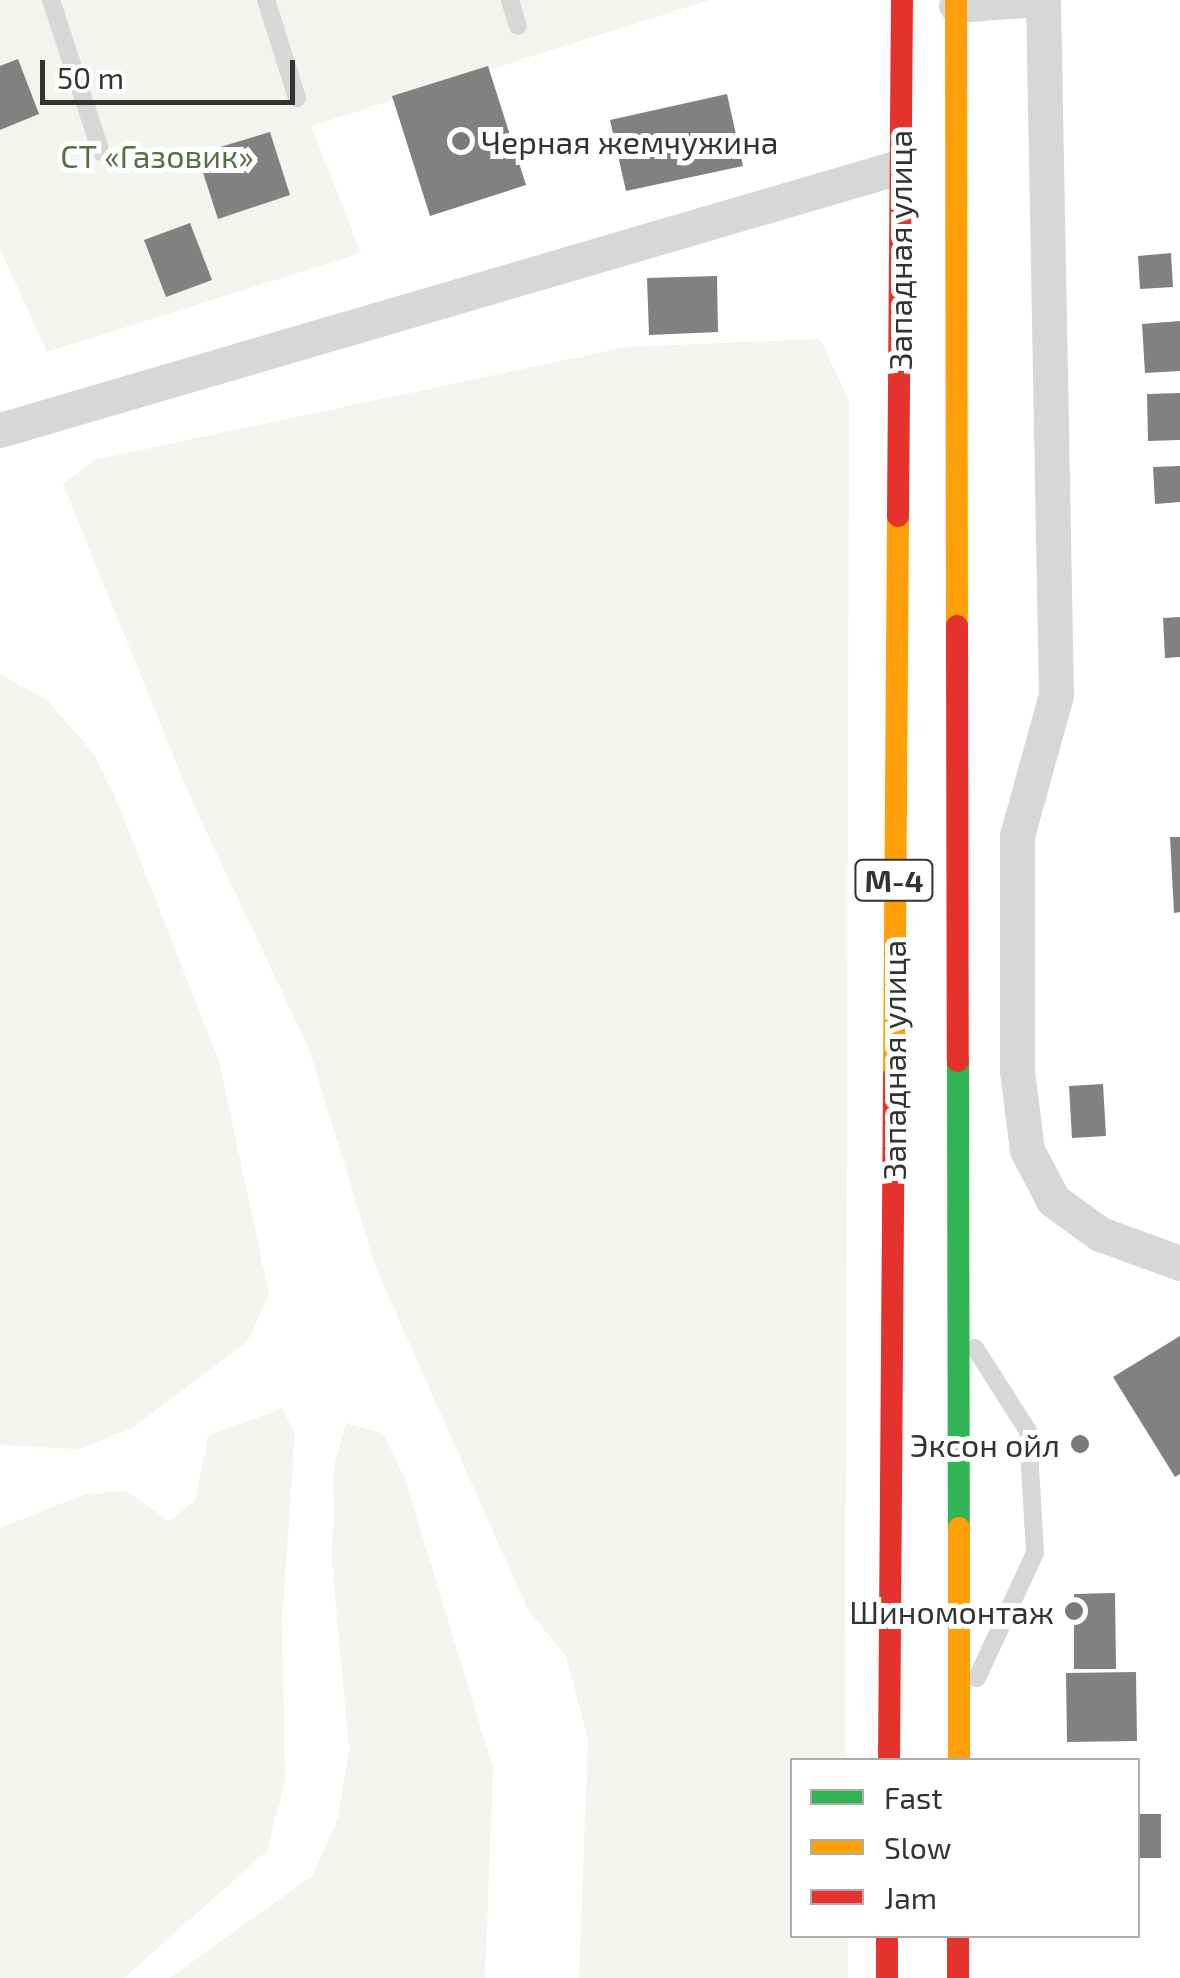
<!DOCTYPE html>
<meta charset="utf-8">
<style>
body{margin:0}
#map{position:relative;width:1180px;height:1978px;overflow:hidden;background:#fff;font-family:"Exo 2",sans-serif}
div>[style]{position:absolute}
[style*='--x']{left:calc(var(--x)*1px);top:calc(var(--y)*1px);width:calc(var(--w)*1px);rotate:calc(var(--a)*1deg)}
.green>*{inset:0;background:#f1f5ed}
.building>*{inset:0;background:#818181}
.lane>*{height:18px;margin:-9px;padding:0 9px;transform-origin:9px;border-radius:9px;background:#d7d7d7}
.street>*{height:35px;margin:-17.5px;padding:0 17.5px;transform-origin:17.5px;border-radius:17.5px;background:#d7d7d7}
.fast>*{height:22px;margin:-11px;padding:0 11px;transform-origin:11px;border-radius:11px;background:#30b455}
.slow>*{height:22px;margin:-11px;padding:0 11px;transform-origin:11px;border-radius:11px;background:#ff9f0a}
.jam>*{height:22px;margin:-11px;padding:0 11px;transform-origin:11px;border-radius:11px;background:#e5322d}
.dots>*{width:28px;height:28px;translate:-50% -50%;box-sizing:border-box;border:5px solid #fff;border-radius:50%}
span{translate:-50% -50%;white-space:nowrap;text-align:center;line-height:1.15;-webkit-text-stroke:10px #fff;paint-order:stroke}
.shield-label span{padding:2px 8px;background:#fff;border:2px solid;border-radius:8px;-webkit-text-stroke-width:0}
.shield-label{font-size:30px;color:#333;font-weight:700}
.poi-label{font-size:32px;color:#333}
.left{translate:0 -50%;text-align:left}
.right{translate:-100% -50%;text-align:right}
.park-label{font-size:32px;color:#56703f}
.street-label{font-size:32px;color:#333}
.legend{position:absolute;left:790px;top:1758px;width:350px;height:180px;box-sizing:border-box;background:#fff;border:2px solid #adadad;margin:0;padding:12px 18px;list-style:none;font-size:30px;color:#333}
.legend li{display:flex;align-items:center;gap:20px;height:50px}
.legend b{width:50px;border:2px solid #adadad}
.scale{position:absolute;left:40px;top:60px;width:255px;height:45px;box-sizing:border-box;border:5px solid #333;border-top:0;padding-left:12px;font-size:30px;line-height:35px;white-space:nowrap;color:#333;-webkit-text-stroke:8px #fff;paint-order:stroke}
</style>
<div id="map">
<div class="green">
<i style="clip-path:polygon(0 0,710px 0,311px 126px,361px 253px,47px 352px,0 249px)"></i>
<i style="clip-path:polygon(820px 339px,849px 401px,845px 1760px,792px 1760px,792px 1936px,848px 1936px,848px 1978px,579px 1978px,588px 1740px,566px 1656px,528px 1610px,376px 1268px,309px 1049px,191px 799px,63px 484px,94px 460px,626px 347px)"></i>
<i style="clip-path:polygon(0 674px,47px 700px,94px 754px,116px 799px,219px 1061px,269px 1294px,247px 1342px,131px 1429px,79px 1449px,0 1445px)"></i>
<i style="clip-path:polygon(282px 1408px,295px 1434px,282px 1620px,285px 1781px,267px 1851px,124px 1978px,0 1978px,0 1528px,85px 1494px,126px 1491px,169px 1521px,195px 1501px,208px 1436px)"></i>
<i style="clip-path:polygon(346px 1423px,383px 1433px,405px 1479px,493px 1768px,485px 1978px,170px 1978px,313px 1875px,338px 1818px,349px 1749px,332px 1563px,334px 1465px)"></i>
</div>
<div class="building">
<i style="clip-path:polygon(18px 59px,39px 114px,0 130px,0 66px)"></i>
<i style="clip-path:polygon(488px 66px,526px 185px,430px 216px,392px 96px)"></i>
<i style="clip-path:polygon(727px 94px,743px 166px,626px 191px,610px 120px)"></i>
<i style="clip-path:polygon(270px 132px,290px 195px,218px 219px,197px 154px)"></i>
<i style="clip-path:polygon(190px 223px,212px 280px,166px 297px,144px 240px)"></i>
<i style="clip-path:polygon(1171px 253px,1173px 287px,1140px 289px,1138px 256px)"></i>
<i style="clip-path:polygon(717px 276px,718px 332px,649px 335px,647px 278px)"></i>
<i style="clip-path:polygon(1180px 321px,1180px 371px,1145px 373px,1142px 324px)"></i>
<i style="clip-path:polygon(1180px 393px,1180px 440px,1148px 441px,1147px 394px)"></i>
<i style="clip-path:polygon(1180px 466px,1180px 502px,1155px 504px,1153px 467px)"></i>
<i style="clip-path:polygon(1180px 617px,1180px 657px,1165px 658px,1163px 618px)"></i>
<i style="clip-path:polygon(1170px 837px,1180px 837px,1180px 912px,1174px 913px)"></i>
<i style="clip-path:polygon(1103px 1084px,1106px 1136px,1072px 1138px,1069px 1086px)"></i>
<i style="clip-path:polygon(1180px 1336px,1180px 1474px,1175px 1477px,1113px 1377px)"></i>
<i style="clip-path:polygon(1115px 1593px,1116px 1669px,1074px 1669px,1074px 1594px)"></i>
<i style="clip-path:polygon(1136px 1672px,1137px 1741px,1067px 1742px,1066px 1673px)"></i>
<i style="clip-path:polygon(1138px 1814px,1161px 1814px,1161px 1858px,1138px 1858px)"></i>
</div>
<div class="lane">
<i style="--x:51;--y:0;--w:160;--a:71.8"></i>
<i style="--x:266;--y:0;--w:103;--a:72.4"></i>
<i style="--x:510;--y:0;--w:27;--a:73"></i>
<i style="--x:975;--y:1348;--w:98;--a:57.4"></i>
<i style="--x:1028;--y:1431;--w:122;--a:86.7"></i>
<i style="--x:1035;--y:1553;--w:138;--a:114.9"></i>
</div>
<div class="street">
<i style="--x:1043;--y:0;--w:695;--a:88.93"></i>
<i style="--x:1056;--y:695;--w:146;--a:105.5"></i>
<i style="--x:1017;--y:836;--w:235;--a:90"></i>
<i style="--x:1017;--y:1071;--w:80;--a:82.8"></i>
<i style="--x:1027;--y:1150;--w:56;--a:62.5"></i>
<i style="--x:1053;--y:1200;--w:58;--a:35.9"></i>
<i style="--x:1100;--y:1234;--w:85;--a:19.9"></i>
<i style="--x:956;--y:5;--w:68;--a:-4.2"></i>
<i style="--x:0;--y:430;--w:937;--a:-16.31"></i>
</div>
<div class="fast">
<i style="--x:958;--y:1061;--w:467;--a:89.9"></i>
</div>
<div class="slow">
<i style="--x:956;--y:0;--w:626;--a:89.91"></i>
<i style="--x:894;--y:1076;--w:560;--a:-89.59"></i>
<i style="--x:959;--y:1528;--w:232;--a:90"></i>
</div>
<div class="jam">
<i style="--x:898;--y:516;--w:516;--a:-89.56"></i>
<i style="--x:957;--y:626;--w:435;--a:89.9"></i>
<i style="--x:889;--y:1760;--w:684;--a:-89.58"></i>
<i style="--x:887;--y:1936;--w:42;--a:90"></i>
<i style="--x:958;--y:1936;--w:42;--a:90"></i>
</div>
<div class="dots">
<i style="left:461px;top:141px;background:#7a7a7a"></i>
<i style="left:1080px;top:1444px;background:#7a7a7a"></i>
<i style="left:1074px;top:1611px;background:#7a7a7a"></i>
</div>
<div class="shield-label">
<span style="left:894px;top:880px">М-4</span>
</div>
<div class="poi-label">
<span class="left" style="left:481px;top:141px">Черная жемчужина</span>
<span class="right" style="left:1060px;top:1444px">Эксон ойл</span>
<span class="right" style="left:1054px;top:1611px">Шиномонтаж</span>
</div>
<div class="park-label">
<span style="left:157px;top:155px">СТ «Газовик»</span>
</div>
<div class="street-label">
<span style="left:899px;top:250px;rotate:-90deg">Западная улица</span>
<span style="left:893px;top:1060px;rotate:-90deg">Западная улица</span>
</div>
<ul class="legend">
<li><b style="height:12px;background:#30b455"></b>Fast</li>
<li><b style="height:12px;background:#ff9f0a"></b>Slow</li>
<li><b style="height:12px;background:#e5322d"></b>Jam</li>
</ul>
<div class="scale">50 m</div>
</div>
